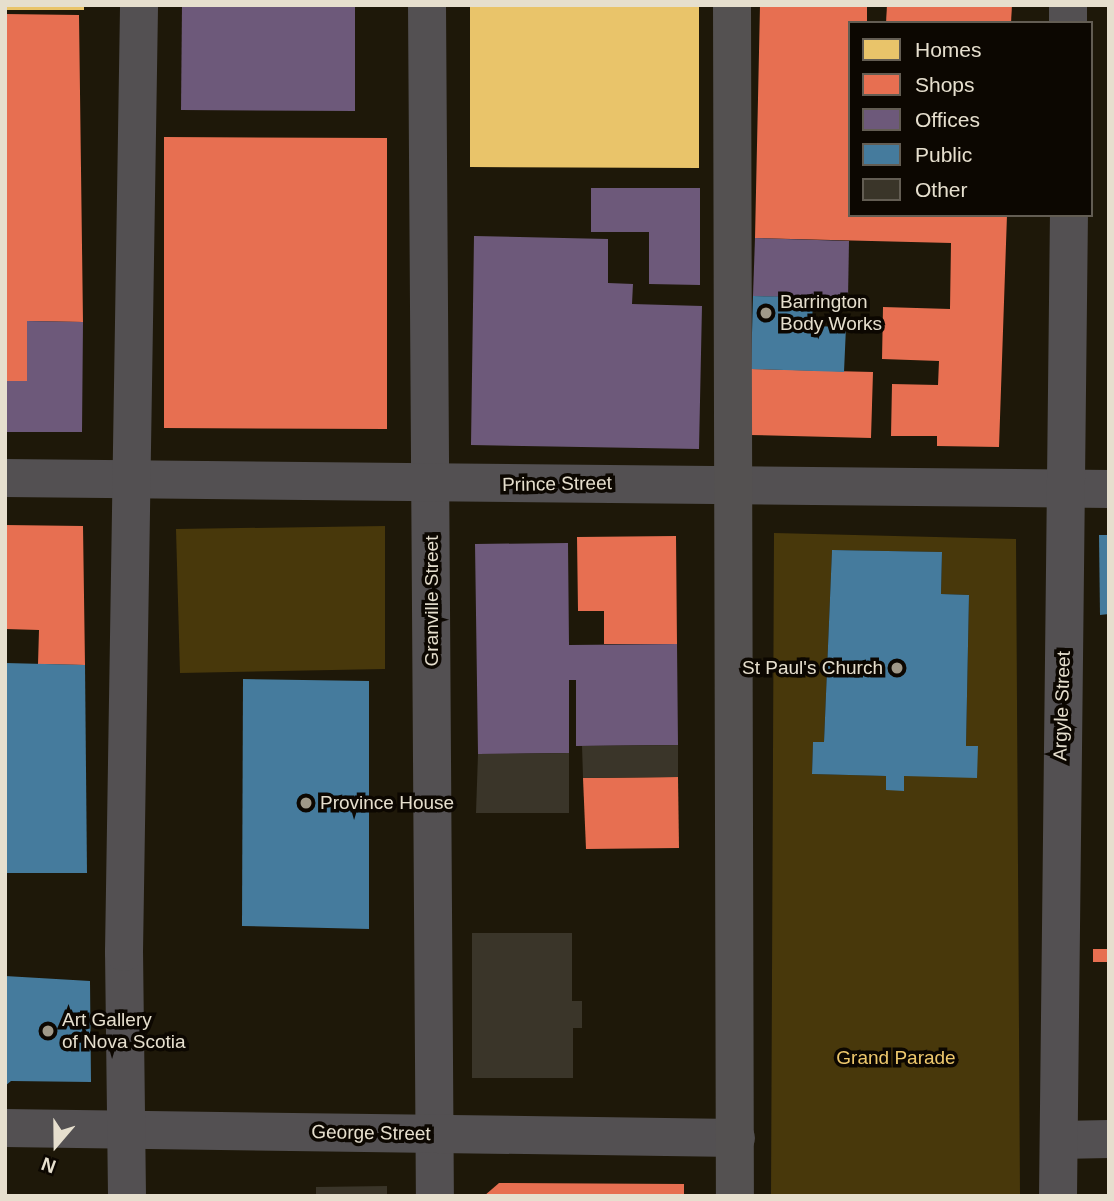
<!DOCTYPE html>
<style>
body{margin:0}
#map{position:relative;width:1114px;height:1201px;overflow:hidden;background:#1e1809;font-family:Helvetica,sans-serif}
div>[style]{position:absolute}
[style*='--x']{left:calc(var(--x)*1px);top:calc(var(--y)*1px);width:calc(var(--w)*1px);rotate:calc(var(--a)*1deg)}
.green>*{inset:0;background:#48380b}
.homes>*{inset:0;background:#e9c46a}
.shops>*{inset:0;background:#e76f51}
.offices>*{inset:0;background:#6d597a}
.public>*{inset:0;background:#457b9d}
.building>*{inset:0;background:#3a3529}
.minor>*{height:38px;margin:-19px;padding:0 19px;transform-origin:19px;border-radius:19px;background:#535052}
.major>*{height:38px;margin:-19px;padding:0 19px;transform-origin:19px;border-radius:19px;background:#545151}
.dots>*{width:19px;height:19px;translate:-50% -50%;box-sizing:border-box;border:4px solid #0c0701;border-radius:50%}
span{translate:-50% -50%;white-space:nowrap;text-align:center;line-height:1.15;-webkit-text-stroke:7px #0c0701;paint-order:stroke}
.poi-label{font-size:19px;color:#e6dfce}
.left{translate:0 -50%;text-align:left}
.right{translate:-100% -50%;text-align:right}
.street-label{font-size:19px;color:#e6dfce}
.park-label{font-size:19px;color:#efc96d}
.frame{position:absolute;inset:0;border:7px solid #e6dfce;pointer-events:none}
.legend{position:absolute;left:848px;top:21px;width:245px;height:196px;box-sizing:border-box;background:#0c0701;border:2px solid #635d53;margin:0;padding:9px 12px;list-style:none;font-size:21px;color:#e6dfce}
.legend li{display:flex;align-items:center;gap:14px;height:35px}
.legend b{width:35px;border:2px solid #635d53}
.north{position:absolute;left:21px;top:1110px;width:70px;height:70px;-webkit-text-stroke:5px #0c0701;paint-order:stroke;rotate:200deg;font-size:19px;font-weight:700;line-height:28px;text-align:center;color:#e6dfce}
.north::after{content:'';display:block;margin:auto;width:24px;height:32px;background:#e6dfce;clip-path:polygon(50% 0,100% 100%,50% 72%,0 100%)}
</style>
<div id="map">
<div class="green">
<i style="clip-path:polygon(385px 526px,385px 669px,180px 673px,176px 529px)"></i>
<i style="clip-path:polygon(evenodd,774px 533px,1016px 539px,1020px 1196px,771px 1196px,774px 533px,832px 550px,942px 552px,941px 594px,969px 595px,966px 746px,904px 776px,904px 790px,886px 790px,886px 776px,812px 774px,813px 743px,824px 742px,832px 550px)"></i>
</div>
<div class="homes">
<i style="clip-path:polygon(5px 5px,84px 5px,84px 10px,5px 10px)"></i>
<i style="clip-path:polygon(470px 5px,699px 5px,699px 168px,470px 167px)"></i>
</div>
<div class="shops">
<i style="clip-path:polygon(760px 5px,867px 5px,867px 23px,850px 23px,850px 215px,1007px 215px,999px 447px,937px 446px,937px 436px,891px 436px,892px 384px,938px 385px,939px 361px,882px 359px,883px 307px,950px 309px,951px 243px,755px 238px)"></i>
<i style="clip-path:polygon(887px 5px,1012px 5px,1011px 23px,886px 23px)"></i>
<i style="clip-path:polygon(5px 14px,79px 15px,83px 322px,27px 321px,27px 381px,5px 381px)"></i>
<i style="clip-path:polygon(164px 137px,387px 138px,387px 429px,164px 428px)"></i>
<i style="clip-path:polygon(751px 369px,873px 372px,871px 438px,750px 435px)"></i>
<i style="clip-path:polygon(5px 525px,83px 526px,85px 665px,38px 664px,39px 630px,5px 629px)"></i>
<i style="clip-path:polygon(676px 536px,677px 644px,604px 644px,604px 611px,578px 611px,577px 537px)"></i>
<i style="clip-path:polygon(678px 777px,679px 848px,586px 849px,583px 778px)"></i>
<i style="clip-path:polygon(1093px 949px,1109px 949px,1109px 962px,1093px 962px)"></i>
<i style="clip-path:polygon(499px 1183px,684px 1184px,684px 1196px,484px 1196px)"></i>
</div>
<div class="offices">
<i style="clip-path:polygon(182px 5px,355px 5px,355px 111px,181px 110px)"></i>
<i style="clip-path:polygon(591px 188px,700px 188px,700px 285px,649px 284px,649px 232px,591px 232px)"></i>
<i style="clip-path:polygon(474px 236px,608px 239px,608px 283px,633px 284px,632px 304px,702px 306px,699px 449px,471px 445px)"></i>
<i style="clip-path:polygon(755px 238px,849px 241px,848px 299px,753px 296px)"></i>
<i style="clip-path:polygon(27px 321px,83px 322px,82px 432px,5px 432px,5px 381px,27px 381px)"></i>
<i style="clip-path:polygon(568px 543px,569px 645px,677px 644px,678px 745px,576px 746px,576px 680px,569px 680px,569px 753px,478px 754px,475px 544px)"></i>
</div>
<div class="public">
<i style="clip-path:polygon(753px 296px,813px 297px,812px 326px,846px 327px,844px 372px,751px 369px)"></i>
<i style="clip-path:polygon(1099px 535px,1109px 535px,1109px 614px,1100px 615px)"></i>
<i style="clip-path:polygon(832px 550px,942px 552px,941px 594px,969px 595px,966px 746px,978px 746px,977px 778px,904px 776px,904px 791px,886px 790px,886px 776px,812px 774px,813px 742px,824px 742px)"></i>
<i style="clip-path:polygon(5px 663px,85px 665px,87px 873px,5px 873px)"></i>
<i style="clip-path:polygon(243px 679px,369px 681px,369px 929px,242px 926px)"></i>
<i style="clip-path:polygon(5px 976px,90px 981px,91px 1082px,11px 1081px,5px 1086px)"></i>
</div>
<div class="building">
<i style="clip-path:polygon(678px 745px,678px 777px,583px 778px,582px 746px)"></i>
<i style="clip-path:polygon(569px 753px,569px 813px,476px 813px,478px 754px)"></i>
<i style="clip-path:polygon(472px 933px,572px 933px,572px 1001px,582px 1001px,582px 1028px,573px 1028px,573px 1078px,472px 1078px)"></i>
<i style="clip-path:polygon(387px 1186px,387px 1196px,316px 1196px,316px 1187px)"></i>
</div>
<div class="minor">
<i style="--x:427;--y:5;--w:1191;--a:89.62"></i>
<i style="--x:1068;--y:5;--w:18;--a:90"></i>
<i style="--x:5;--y:478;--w:1104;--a:0.57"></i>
<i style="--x:5;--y:1128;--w:731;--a:0.78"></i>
<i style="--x:1059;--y:1140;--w:50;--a:-1.1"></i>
<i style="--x:127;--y:1196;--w:244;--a:-90.7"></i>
<i style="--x:124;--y:952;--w:947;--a:-89.09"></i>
<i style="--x:1058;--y:1196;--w:981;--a:-89.36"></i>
</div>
<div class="major">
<i style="--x:732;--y:5;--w:1191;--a:89.86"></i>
</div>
<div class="dots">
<i style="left:766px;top:313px;background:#a09989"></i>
<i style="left:897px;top:668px;background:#a09989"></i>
<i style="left:306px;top:803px;background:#a09989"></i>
<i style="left:48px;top:1031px;background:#a09989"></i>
</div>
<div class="poi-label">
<span class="left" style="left:780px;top:313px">Barrington<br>Body Works</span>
<span class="right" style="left:883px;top:668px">St Paul's Church</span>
<span class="left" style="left:320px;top:803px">Province House</span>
<span class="left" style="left:62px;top:1031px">Art Gallery<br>of Nova Scotia</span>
</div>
<div class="street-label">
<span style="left:557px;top:484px;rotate:-1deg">Prince Street</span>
<span style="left:432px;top:601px;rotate:-90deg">Granville Street</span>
<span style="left:1062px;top:706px;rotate:-88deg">Argyle Street</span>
<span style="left:371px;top:1133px;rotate:1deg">George Street</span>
</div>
<div class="park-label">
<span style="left:896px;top:1058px">Grand Parade</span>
</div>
<div class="frame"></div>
<ul class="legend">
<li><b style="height:19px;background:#e9c46a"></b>Homes</li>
<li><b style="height:19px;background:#e76f51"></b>Shops</li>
<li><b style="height:19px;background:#6d597a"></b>Offices</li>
<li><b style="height:19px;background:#457b9d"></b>Public</li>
<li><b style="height:19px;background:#3a3529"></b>Other</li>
</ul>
<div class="north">N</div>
</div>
